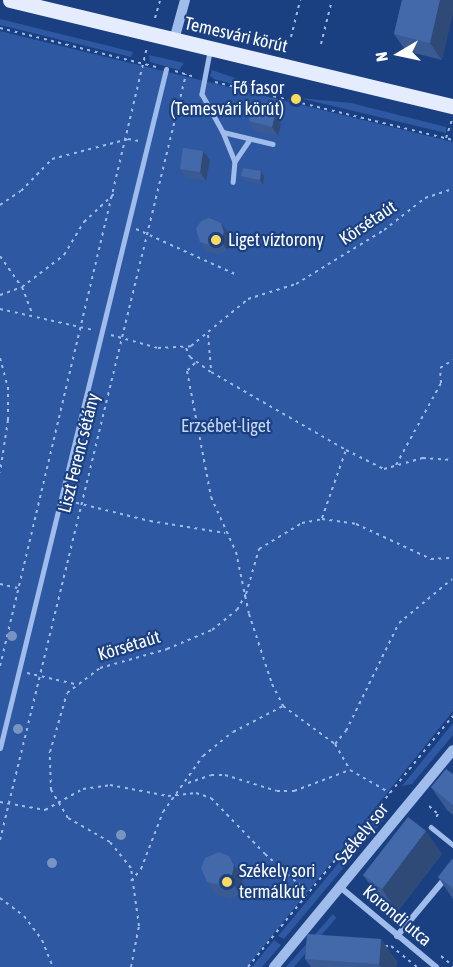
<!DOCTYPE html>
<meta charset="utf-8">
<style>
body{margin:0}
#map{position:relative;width:453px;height:967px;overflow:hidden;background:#1b4082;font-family:"Asap Condensed",sans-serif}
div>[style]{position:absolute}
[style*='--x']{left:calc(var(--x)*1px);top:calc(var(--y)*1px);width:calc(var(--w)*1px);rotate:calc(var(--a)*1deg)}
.green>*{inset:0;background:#2e58a1}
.path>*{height:2px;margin-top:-1px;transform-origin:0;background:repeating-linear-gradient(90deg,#a0bcea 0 3px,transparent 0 7.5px)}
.service>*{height:4.5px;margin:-2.25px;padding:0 2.25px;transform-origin:2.25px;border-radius:2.25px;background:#a0bcea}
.pedestrian>*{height:5px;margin:-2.5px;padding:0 2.5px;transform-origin:2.5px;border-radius:2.5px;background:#a0bcea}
.minor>*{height:6px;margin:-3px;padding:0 3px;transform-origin:3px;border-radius:3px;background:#a0bcea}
.tertiary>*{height:10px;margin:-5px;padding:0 5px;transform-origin:5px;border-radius:5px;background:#a0bcea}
.primary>*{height:15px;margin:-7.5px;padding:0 7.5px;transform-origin:7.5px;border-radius:7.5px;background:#e4ecfe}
.trees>*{width:10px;height:10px;margin:-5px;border-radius:50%;background:#7894c3}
.wall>*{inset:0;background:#3a5a93}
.shaded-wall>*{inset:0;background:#304a78}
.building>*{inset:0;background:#4469ab}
.dots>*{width:16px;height:16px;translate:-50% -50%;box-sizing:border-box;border:3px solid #1b4082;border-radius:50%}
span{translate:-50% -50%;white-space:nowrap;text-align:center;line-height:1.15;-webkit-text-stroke:4.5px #1b4082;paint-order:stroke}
.street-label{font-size:18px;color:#fff}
.poi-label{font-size:18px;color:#fff}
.right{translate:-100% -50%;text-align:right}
.left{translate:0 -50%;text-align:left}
.park-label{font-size:18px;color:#c5d8f8}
.north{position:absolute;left:369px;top:24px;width:60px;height:60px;-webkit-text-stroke:4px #1b4082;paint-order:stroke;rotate:261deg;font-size:16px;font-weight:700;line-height:24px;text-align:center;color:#fff}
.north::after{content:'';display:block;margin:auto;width:21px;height:27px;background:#fff;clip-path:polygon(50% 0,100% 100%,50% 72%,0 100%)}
</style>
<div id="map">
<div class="green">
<i style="clip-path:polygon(0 19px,133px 52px,131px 57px,0 25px)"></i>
<i style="clip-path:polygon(0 31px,453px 142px,453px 711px,247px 967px,0 967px)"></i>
<i style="clip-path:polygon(149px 55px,184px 63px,179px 70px,150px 62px)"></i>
<i style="clip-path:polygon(212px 70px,260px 87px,259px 91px,214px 79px,210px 76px)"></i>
<i style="clip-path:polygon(299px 98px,351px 103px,446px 127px,446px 133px)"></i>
<i style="clip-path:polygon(453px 723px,453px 735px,412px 784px,402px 786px)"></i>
<i style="clip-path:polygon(380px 813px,385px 818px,284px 939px,278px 936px)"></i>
<i style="clip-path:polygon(333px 914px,336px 918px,294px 967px,286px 967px)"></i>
<i style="clip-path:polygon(274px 940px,281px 945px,262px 967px,252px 967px)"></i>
</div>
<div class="path">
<i style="--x:155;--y:18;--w:19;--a:-74"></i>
<i style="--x:0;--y:28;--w:162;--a:14"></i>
<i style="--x:291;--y:37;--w:38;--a:-76"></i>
<i style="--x:321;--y:44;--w:45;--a:-76"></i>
<i style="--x:175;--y:71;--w:21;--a:17"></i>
<i style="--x:215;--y:82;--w:245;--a:13.7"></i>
<i style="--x:446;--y:138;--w:20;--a:-72"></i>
<i style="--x:0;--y:205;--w:25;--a:-34"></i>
<i style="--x:21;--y:191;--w:45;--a:-45.9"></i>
<i style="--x:52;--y:159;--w:79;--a:-14.7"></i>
<i style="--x:128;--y:139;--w:11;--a:10"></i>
<i style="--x:136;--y:229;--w:111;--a:24.5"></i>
<i style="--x:0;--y:256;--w:38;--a:55"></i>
<i style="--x:22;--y:287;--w:28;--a:69"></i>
<i style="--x:0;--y:295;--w:23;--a:-20"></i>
<i style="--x:22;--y:287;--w:53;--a:-37.3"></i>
<i style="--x:64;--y:255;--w:39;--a:-59"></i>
<i style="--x:84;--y:222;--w:42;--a:-43.1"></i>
<i style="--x:0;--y:309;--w:95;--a:12.7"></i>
<i style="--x:111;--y:335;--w:49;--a:15.5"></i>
<i style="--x:158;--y:348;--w:33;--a:-3"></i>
<i style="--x:191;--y:346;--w:74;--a:-39.5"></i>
<i style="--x:248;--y:299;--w:50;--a:-17.4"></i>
<i style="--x:296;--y:284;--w:103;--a:-31.5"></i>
<i style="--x:384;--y:230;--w:52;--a:-38"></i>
<i style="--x:425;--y:198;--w:29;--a:-18"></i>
<i style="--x:208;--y:335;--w:37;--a:85"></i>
<i style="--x:211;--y:372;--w:156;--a:30"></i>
<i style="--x:346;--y:450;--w:42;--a:26.6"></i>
<i style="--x:384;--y:469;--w:41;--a:-15.8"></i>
<i style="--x:423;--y:458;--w:30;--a:4"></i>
<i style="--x:186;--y:348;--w:10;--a:66"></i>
<i style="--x:190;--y:357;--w:26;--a:36"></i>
<i style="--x:0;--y:358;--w:30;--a:75"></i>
<i style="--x:8;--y:387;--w:33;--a:90"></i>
<i style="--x:8;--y:420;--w:53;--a:98.7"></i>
<i style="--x:195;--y:363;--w:11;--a:135"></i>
<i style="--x:187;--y:371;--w:128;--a:79.2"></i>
<i style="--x:211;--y:497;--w:60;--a:65.6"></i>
<i style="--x:236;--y:552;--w:63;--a:78.2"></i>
<i style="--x:249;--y:614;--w:74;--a:71.8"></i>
<i style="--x:272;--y:684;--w:25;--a:63"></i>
<i style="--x:283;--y:706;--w:64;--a:36.2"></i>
<i style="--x:335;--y:744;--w:30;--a:60"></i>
<i style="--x:396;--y:465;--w:94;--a:-61.2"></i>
<i style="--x:441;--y:383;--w:15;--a:-94"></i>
<i style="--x:440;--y:368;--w:15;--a:-32"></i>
<i style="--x:69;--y:501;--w:83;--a:13.9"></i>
<i style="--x:150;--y:521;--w:76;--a:9.1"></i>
<i style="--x:322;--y:518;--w:72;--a:-70.6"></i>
<i style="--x:0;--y:584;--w:18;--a:13"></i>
<i style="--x:0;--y:666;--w:636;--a:-76.64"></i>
<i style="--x:27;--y:673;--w:49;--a:12.9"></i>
<i style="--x:335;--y:744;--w:17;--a:-50"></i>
<i style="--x:346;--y:731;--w:120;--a:-63.9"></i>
<i style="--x:399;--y:623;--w:69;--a:-39.7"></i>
<i style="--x:188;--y:783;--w:24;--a:-19"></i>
<i style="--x:211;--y:775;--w:14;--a:0"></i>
<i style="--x:225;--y:775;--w:54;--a:17.1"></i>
<i style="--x:277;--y:791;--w:17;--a:0"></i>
<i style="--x:294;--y:791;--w:60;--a:-20.6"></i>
<i style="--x:350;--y:770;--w:46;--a:29.9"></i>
<i style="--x:0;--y:802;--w:46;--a:10.1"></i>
<i style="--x:45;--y:810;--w:43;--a:-28.9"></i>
<i style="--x:83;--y:789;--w:27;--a:-8"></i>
<i style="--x:110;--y:785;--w:59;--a:10.7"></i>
<i style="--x:168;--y:796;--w:28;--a:-6"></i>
<i style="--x:196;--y:793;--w:16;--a:18"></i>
<i style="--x:211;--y:798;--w:78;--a:46"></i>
<i style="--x:265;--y:854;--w:59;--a:41.6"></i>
<i style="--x:429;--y:806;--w:12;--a:42"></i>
<i style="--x:438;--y:814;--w:6;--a:121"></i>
<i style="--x:0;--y:840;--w:788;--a:-76.35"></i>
<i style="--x:131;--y:881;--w:16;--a:-50"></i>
<i style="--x:141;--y:869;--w:61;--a:-68.9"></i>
<i style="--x:163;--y:812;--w:69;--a:-54.5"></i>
<i style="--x:203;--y:756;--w:38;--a:-39"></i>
<i style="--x:233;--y:732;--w:56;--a:-27.5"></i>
<i style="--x:0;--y:898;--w:30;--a:37"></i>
<i style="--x:24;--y:916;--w:30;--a:53"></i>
<i style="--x:42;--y:940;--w:29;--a:68"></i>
<i style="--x:385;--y:946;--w:6;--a:0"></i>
<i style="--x:391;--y:946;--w:33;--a:39"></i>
<i style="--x:441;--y:956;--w:16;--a:40"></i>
<i style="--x:131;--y:967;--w:42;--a:-79"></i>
<i style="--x:139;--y:926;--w:59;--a:-97.9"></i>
<i style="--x:131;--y:868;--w:33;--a:-129"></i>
<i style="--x:110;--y:842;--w:48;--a:-150.3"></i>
<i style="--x:68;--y:818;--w:33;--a:-121"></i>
<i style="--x:51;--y:790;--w:38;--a:-92"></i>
<i style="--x:50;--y:752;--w:61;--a:-73.9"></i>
<i style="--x:67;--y:693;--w:41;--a:-37.1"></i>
<i style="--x:100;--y:668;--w:70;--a:-15.8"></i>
<i style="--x:167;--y:649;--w:49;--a:-22.9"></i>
<i style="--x:212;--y:630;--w:32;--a:-39"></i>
<i style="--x:237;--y:610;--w:18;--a:-61"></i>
<i style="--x:246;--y:594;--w:47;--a:-73.9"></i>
<i style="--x:259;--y:549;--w:50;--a:-31.2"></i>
<i style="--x:302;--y:523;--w:20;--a:-11"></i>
<i style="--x:322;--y:519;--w:34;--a:8"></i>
<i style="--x:356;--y:524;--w:83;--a:25"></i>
<i style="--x:431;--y:559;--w:22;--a:-3"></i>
<i style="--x:248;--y:967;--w:324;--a:-50.8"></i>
</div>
<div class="service">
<i style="--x:210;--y:52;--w:43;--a:100.8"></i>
<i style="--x:202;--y:94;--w:43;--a:61.1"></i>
<i style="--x:223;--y:132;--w:51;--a:13.5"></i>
<i style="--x:223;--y:132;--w:31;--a:68"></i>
<i style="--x:235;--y:161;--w:21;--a:95"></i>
<i style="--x:235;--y:161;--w:25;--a:-56"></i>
<i style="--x:431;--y:827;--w:28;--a:39"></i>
</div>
<div class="pedestrian">
<i style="--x:0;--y:748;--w:699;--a:-76.26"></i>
</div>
<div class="minor">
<i style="--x:340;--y:887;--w:125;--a:39.8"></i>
<i style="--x:397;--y:936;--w:87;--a:-50.1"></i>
</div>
<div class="tertiary">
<i style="--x:174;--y:40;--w:41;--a:-74.6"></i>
<i style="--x:274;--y:967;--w:281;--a:-50.5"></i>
</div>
<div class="primary">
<i style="--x:10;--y:0;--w:456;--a:13.5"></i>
</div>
<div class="trees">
<i style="left:12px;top:636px"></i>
<i style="left:18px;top:729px"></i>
<i style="left:121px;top:835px"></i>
<i style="left:52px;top:863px"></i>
</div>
<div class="wall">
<i style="clip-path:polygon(402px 0,442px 60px,406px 51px,394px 34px)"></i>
<i style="clip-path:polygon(275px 114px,281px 124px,278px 136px,255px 131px,249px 121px)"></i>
<i style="clip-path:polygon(210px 160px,206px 181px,186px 178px,180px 169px)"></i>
<i style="clip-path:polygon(241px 176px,264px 176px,263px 185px,245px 181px)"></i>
<i style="clip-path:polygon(221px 223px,228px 232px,231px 241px,227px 250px,219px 255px,206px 251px,200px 242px)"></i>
<i style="clip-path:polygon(453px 774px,453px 815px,447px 810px,431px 787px)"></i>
<i style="clip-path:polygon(442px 854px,397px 912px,379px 897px,363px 875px)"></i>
<i style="clip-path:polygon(453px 860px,453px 899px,438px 877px)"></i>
<i style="clip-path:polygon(238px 870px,243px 879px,240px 894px,231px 899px,216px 895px,207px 882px)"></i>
<i style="clip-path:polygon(381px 939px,397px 962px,396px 967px,311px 967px,305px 959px)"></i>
</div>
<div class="shaded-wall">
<i style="clip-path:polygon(440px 0,453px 0,453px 14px,442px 60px,430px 43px)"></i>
<i style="clip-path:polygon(275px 114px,281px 124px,278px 136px,272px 127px)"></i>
<i style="clip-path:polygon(203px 151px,210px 160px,206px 181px,200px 172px)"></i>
<i style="clip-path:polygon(261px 171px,264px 176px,263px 185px,260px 180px)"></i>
<i style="clip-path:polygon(221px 223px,228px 232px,231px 241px,227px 250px,221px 241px)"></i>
<i style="clip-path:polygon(426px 831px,442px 854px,397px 912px,382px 889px)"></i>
<i style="clip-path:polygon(229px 856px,243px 879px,240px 894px,231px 880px)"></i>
<i style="clip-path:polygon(381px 939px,397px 962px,396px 967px,381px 967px,379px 964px)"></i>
</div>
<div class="building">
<i style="clip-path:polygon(402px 0,440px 0,430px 43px,394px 34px)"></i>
<i style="clip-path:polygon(252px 109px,275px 114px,272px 127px,249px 121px)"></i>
<i style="clip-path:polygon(183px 148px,203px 151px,200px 172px,180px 169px)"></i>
<i style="clip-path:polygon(243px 168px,261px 171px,260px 180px,241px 176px)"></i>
<i style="clip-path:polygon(209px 218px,221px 223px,224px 232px,221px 241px,213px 246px,200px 242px,196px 229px,201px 221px)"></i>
<i style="clip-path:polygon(446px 769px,453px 774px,453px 805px,431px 787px)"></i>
<i style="clip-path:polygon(408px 817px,426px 831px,382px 889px,363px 875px)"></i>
<i style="clip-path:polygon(219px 852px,229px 856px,234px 865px,231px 880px,222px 885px,207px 882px,201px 868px,205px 858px)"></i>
<i style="clip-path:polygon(452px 859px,453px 860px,453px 888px,438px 877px)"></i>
<i style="clip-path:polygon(307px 934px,381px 939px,379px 964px,305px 959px)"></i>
</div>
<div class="dots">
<i style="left:296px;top:99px;background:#fcda5d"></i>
<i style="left:216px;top:240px;background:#fcda5d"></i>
<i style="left:227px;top:882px;background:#fcda5d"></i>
</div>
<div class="street-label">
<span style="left:236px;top:35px;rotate:13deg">Temesvári körút</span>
<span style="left:368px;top:223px;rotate:-34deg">Körsétaút</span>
<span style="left:79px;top:453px;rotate:-76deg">Liszt Ferenc sétány</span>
<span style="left:129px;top:646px;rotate:-17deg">Körsétaút</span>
<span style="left:362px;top:834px;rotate:-51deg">Székely sor</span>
<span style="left:397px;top:916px;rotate:40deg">Korondi utca</span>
</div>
<div class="poi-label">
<span class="right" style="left:284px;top:99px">Fő fasor<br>(Temesvári körút)</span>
<span class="left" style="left:228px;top:240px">Liget víztorony</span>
<span class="left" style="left:239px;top:882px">Székely sori<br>termálkút</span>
</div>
<div class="park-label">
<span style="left:226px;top:426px">Erzsébet-liget</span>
</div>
<div class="north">N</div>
</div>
